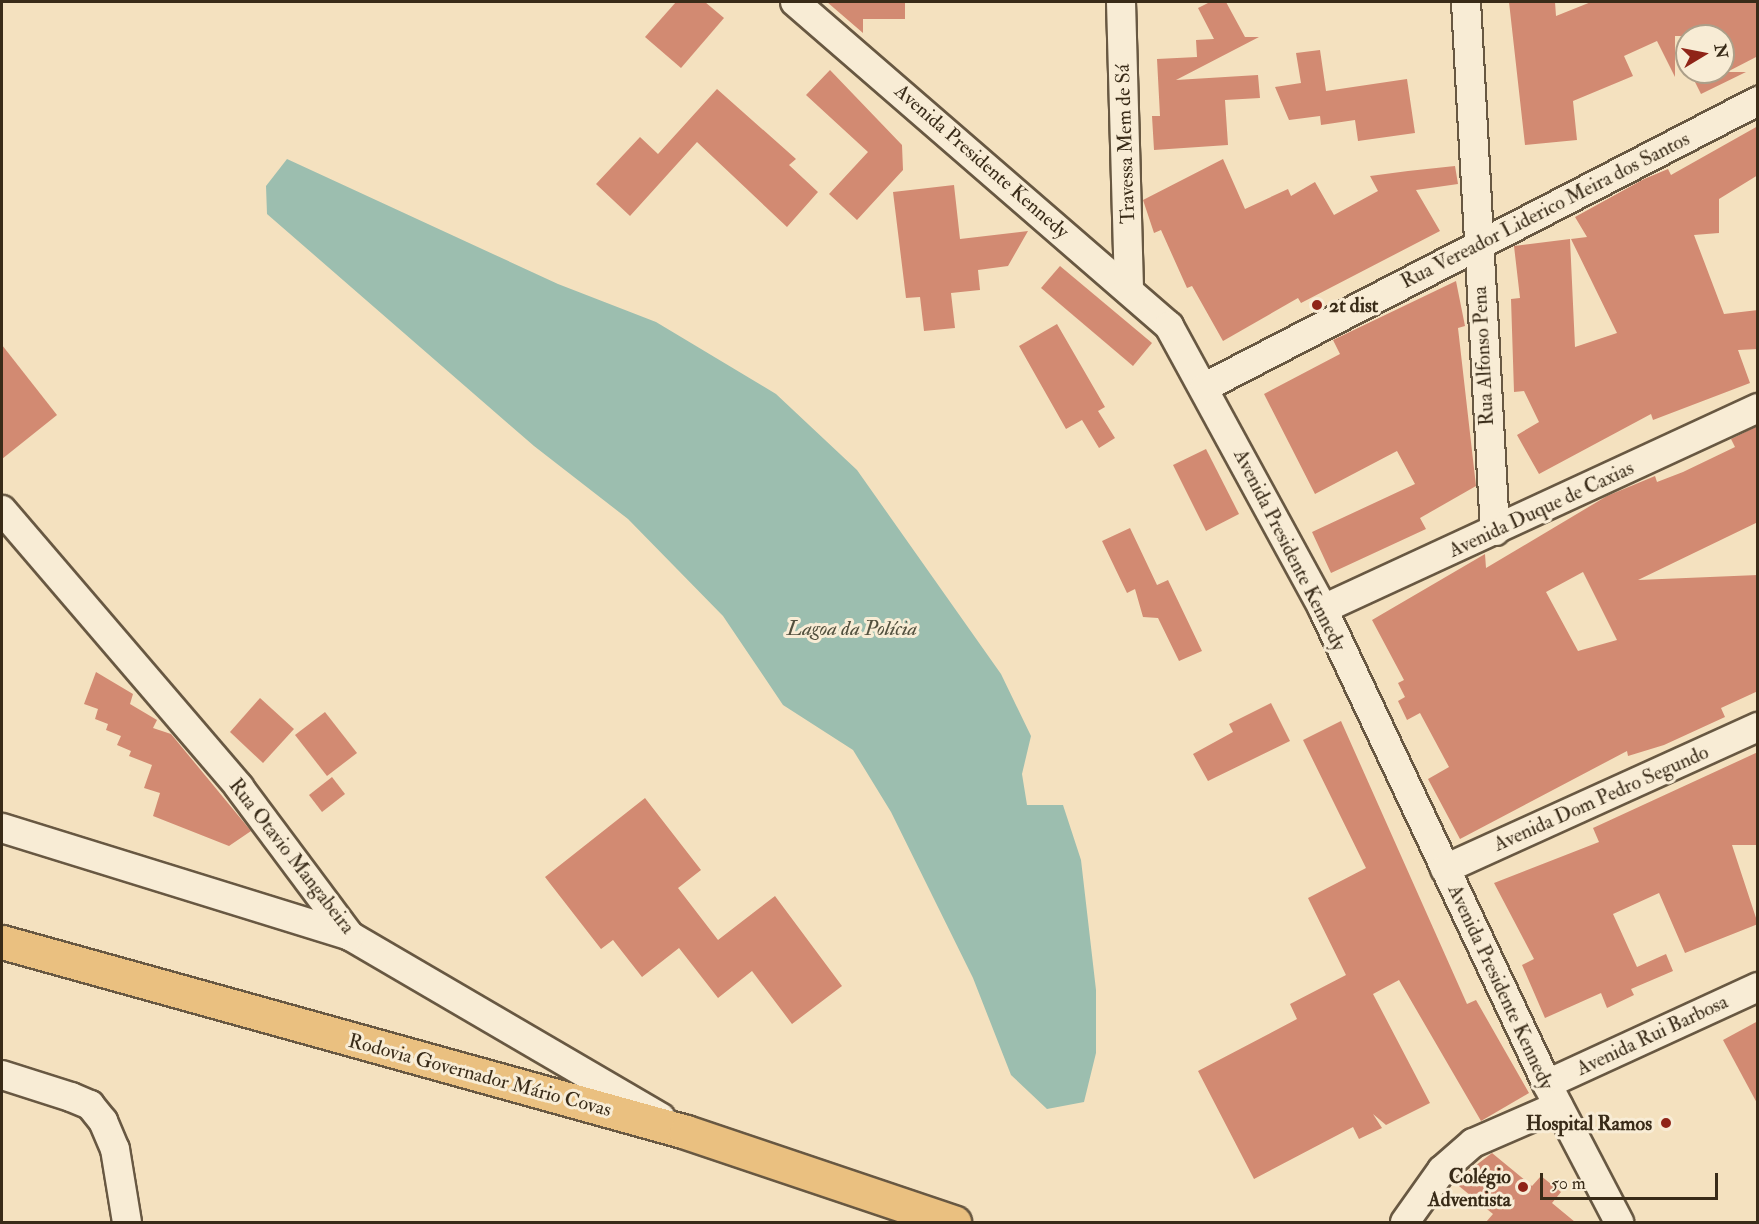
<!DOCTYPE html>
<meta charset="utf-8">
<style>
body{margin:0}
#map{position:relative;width:1759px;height:1224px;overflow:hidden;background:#f4e1bf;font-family:"IM FELL Double Pica",serif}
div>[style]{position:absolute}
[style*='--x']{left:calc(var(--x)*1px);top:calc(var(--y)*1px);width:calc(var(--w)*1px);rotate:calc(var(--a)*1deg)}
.water>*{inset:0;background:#9cbeaf}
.building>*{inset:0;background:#d28a72}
.roads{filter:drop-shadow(2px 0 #685842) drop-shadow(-2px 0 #685842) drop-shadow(0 2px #685842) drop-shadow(0 -2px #685842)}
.minor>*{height:28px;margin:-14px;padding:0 14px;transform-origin:14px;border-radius:14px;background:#f8ecd5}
.trunk>*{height:33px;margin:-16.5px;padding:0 16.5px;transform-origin:16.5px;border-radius:16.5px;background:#eac080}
.dots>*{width:16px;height:16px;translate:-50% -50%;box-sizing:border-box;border:3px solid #f8ecd5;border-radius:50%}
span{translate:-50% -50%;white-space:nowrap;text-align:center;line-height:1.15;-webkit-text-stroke:6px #f8ecd5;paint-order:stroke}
.street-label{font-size:20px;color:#392b18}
.poi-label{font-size:20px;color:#392b18;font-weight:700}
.left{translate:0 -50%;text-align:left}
.right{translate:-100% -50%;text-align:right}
.water-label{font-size:21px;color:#52503e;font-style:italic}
.frame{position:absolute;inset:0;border:3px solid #392b18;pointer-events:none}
.north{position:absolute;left:1675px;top:24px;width:60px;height:60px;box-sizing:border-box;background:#f8ecd5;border:2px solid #ac9f89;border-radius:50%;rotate:80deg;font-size:16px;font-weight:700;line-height:24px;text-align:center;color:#392b18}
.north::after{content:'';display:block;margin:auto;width:21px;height:27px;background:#8f2418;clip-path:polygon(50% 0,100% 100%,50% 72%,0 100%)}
.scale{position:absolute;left:1540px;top:1173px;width:178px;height:27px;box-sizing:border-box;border:3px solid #392b18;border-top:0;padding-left:8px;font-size:18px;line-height:21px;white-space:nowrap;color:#392b18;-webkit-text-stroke:4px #f8ecd5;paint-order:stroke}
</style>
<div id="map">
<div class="water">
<i style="clip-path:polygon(287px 159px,558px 284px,656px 322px,776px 394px,857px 470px,1001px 674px,1031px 736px,1022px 774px,1027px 805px,1063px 805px,1081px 860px,1096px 990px,1096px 1053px,1084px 1102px,1047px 1109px,1011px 1075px,973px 978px,891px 812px,853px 750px,783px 705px,723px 616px,628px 519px,534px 446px,267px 214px,266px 186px)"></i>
</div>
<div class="building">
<i style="clip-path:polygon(676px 2px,705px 2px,724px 18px,681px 68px,645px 37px)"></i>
<i style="clip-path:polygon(827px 2px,905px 2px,905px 19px,863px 19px,863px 33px)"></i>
<i style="clip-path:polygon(1210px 2px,1226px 2px,1245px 37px,1259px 37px,1176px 80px,1258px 75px,1260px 98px,1225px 100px,1228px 145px,1154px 150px,1152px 116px,1160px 116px,1157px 59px,1197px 57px,1196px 40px,1214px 39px,1198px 8px)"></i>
<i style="clip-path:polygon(1509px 2px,1555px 2px,1556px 16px,1591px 2px,1758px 2px,1758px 56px,1727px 72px,1746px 72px,1701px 94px,1690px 72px,1723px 72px,1723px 36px,1675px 36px,1675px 77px,1657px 41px,1624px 56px,1633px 76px,1573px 101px,1577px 140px,1525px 145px)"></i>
<i style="clip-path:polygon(1320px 50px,1326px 91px,1407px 79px,1415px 133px,1358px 141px,1355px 120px,1321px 125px,1320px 116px,1289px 120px,1275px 87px,1301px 83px,1296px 53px)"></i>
<i style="clip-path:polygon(830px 70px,902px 145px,903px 170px,857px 220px,829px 194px,868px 152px,806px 95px)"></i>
<i style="clip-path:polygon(717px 89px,796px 159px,789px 165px,818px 192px,787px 227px,697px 142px,630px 216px,596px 184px,640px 137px,658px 154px)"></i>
<i style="clip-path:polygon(1758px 126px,1758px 175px,1719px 199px,1719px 233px,1694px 235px,1724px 314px,1758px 310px,1758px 349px,1738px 350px,1750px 383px,1653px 420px,1651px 414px,1539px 474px,1517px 435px,1539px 422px,1524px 391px,1514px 392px,1511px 299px,1520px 298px,1514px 246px,1570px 239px,1575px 347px,1617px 333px,1571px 239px,1587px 237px,1575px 217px,1644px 179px,1668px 169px,1671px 175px)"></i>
<i style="clip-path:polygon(1223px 159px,1245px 209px,1288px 189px,1291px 196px,1315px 182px,1334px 215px,1378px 191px,1370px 176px,1408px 171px,1455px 166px,1458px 184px,1416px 190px,1440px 231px,1301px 303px,1298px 298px,1223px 341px,1192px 286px,1187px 288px,1161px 230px,1154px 233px,1143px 200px)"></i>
<i style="clip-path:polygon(954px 185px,960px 239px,1028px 231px,1008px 266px,978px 270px,980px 290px,951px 293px,955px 328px,924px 331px,920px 297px,906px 298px,893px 192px)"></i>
<i style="clip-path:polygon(1060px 266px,1152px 343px,1133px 366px,1041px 288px)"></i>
<i style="clip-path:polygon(1456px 281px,1465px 326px,1458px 328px,1476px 486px,1420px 518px,1426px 529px,1331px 573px,1312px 532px,1415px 484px,1397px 451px,1315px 494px,1264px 394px,1340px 354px,1333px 340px)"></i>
<i style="clip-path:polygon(1057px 324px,1105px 407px,1098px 411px,1115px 438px,1099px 448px,1082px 420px,1066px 429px,1019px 346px)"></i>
<i style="clip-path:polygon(2px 345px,57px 415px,2px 459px)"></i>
<i style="clip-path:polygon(evenodd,1758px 426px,1758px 522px,1638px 580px,1758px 575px,1758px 691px,1721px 708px,1725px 717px,1664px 745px,1628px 756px,1627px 751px,1460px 839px,1428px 779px,1449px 767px,1420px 713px,1407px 720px,1398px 701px,1405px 697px,1398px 683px,1404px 680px,1372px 620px,1485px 554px,1486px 568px,1607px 496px,1655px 476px,1657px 482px,1683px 472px,1735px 447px,1731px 439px,1758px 426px,1583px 572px,1617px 640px,1578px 651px,1546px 592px,1583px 572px)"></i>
<i style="clip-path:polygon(1206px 449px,1239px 514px,1206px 531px,1173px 465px)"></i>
<i style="clip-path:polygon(1130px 528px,1157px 585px,1168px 580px,1202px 651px,1179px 661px,1158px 618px,1143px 617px,1135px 589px,1127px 593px,1102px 541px)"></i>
<i style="clip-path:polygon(96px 672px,133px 694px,130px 704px,157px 720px,153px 728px,171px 734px,251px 831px,229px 846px,153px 816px,160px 793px,144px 788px,152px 765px,129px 756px,131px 751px,117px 745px,121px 736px,106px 730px,108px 724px,95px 719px,98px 709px,84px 704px)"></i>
<i style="clip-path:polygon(260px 698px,294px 729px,263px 763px,230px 732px)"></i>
<i style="clip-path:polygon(1271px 703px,1290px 741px,1208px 781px,1193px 754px,1233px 732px,1229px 724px)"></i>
<i style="clip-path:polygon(325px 712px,357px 753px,327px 776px,295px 735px)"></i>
<i style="clip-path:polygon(1341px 721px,1467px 1004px,1476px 1000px,1529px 1093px,1481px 1121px,1399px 980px,1373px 994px,1430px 1103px,1386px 1125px,1373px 1114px,1382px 1128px,1359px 1139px,1353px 1127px,1254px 1179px,1198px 1071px,1297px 1019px,1290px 1004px,1346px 975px,1308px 898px,1366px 868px,1303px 740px)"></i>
<i style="clip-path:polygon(1758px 752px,1758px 845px,1732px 845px,1758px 924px,1685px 953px,1659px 893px,1613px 914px,1637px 967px,1666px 954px,1673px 971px,1631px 989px,1634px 995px,1607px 1008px,1601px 993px,1545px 1018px,1522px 965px,1534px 959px,1494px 883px,1599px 842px,1593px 828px)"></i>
<i style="clip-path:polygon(332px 777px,345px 794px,322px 812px,309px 795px)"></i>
<i style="clip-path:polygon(645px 798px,701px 870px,678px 888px,718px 940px,775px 896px,842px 986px,792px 1024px,752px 971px,718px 998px,679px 948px,642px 977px,613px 940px,601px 949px,545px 877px)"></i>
<i style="clip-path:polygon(1758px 1021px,1758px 1105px,1723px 1040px)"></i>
<i style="clip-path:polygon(1492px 1153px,1532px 1186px,1541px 1176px,1561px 1192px,1552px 1203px,1575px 1222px,1486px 1222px,1493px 1214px,1454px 1182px)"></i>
</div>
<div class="roads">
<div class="minor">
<i style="--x:795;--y:2;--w:495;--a:40.9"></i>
<i style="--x:1169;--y:326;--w:322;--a:61.4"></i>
<i style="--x:1323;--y:609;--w:525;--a:64.75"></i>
<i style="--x:1547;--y:1084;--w:156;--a:62.4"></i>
<i style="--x:1121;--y:2;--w:285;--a:88.4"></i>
<i style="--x:1466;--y:2;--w:530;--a:86.86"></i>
<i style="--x:1205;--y:387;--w:623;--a:-27.35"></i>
<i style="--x:2;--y:510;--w:365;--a:49.4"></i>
<i style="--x:239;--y:787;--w:186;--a:53.3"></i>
<i style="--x:350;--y:936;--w:360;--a:30.3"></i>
<i style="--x:1323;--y:609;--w:479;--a:-24.8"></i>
<i style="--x:2;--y:828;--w:364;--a:17.2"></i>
<i style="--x:1445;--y:869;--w:344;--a:-24.4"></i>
<i style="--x:2;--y:1075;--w:72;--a:17.7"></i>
<i style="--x:71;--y:1097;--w:21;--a:23"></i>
<i style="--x:90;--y:1105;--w:21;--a:51"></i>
<i style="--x:103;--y:1121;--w:30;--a:67"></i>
<i style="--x:115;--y:1149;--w:74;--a:80.7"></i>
<i style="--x:1547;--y:1084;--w:232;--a:-24.7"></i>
<i style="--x:1405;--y:1222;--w:64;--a:-54.6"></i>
<i style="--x:1442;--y:1170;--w:41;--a:-41.1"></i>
<i style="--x:1473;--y:1143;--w:93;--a:-23.5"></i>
</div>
<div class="trunk">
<i style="--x:2;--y:942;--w:710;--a:15.52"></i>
<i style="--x:686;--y:1132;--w:283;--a:18.6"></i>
</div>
</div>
<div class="dots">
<i style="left:1317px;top:305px;background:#8f2418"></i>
<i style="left:1666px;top:1123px;background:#8f2418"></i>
<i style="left:1523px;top:1187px;background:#8f2418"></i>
</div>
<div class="street-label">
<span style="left:1125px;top:144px;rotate:-92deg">Travessa Mem de Sá</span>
<span style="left:982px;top:161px;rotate:41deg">Avenida Presidente Kennedy</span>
<span style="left:1545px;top:210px;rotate:-27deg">Rua Vereador Liderico Meira dos Santos</span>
<span style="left:1483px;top:356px;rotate:-93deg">Rua Alfonso Pena</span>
<span style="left:1541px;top:509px;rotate:-25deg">Avenida Duque de Caxias</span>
<span style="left:1290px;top:550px;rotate:63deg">Avenida Presidente Kennedy</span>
<span style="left:1601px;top:798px;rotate:-24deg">Avenida Dom Pedro Segundo</span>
<span style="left:292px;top:856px;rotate:52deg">Rua Otavio Mangabeira</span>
<span style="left:1501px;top:987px;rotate:65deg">Avenida Presidente Kennedy</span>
<span style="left:1652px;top:1035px;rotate:-25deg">Avenida Rui Barbosa</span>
<span style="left:480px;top:1075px;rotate:15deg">Rodovia Governador Mário Covas</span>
</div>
<div class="poi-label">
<span class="left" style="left:1329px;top:305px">2t dist</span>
<span class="right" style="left:1652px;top:1123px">Hospital Ramos</span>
<span class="right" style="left:1511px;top:1188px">Colégio<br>Adventista</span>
</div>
<div class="water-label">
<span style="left:852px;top:629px">Lagoa da Polícia</span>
</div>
<div class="frame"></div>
<div class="north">N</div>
<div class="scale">50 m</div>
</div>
